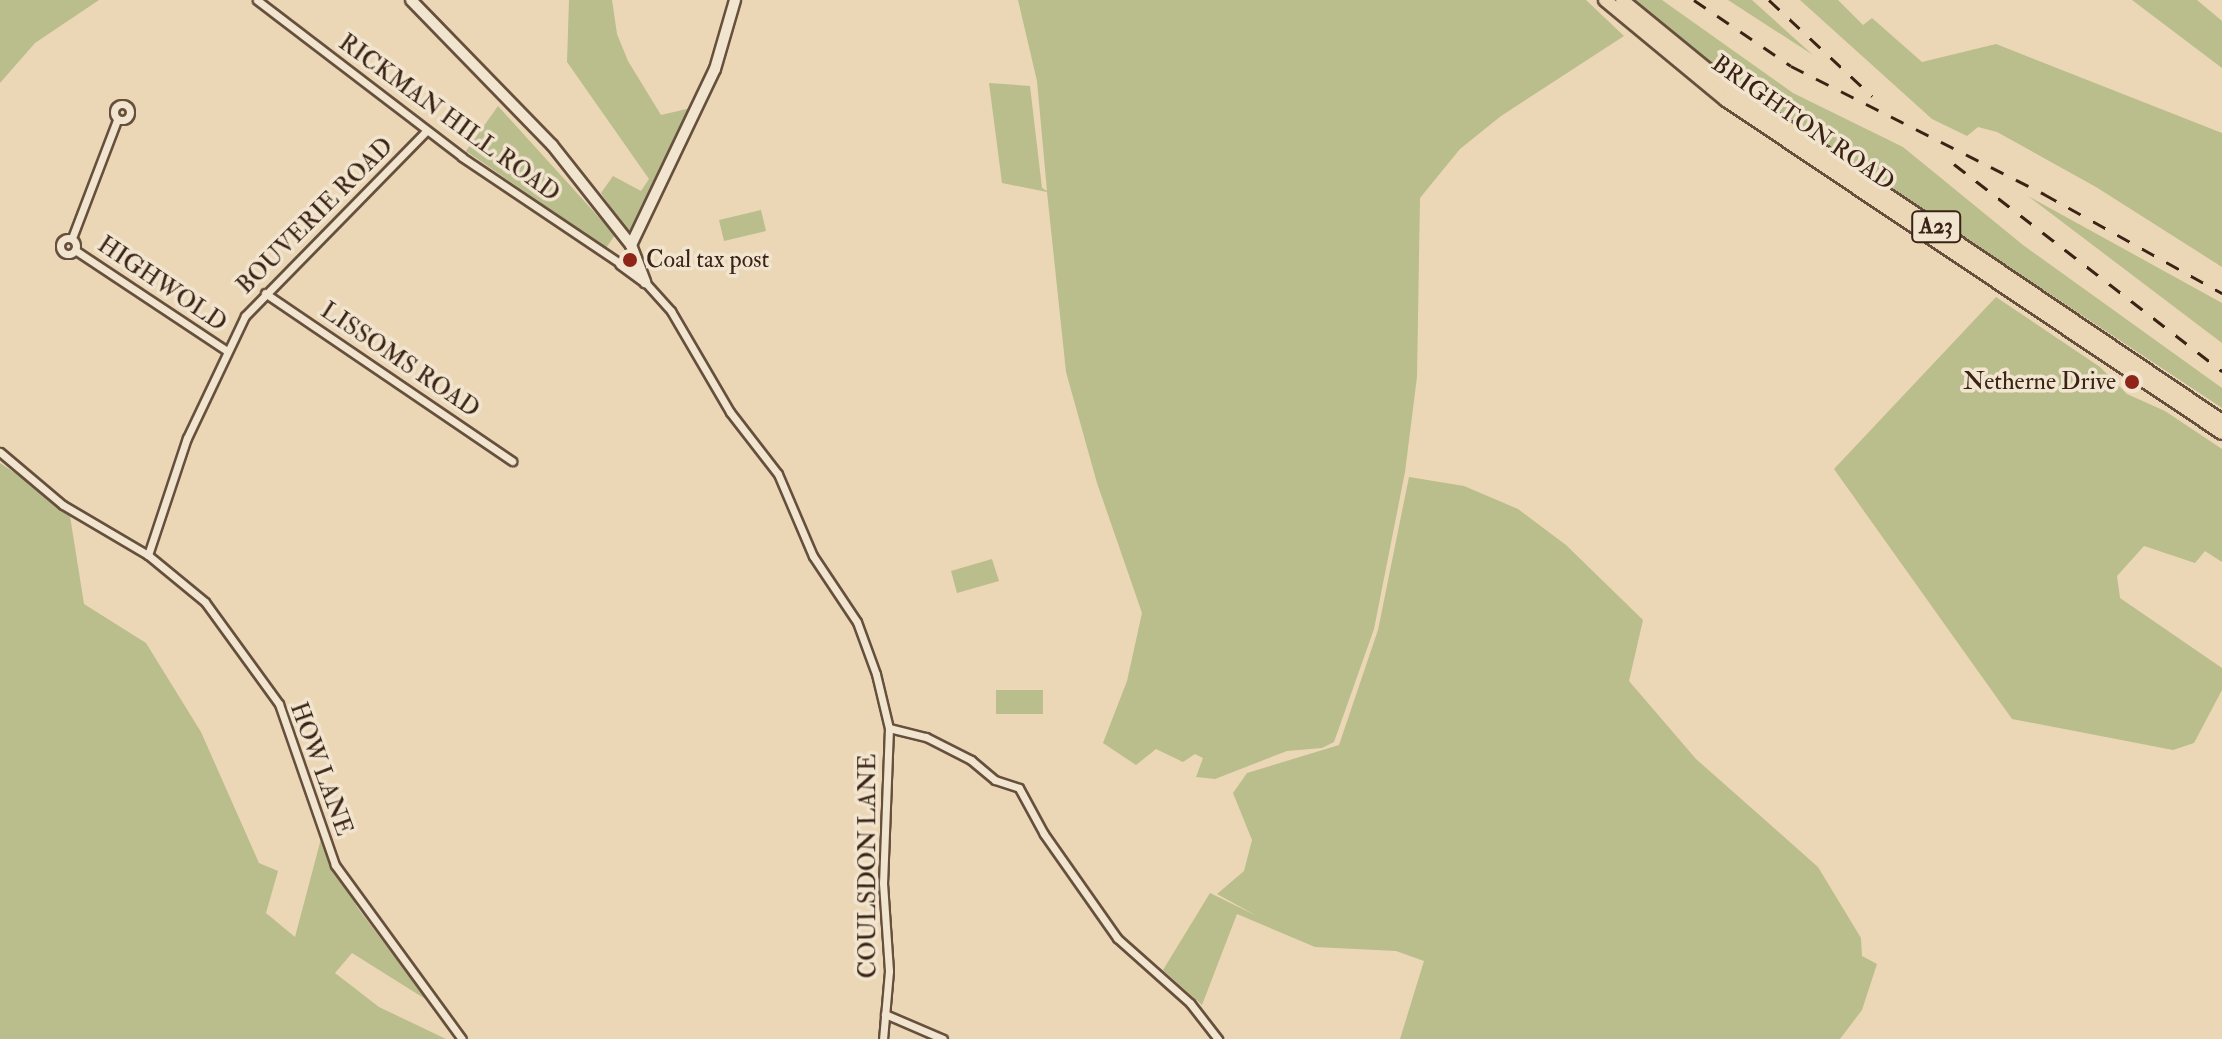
<!DOCTYPE html>
<style>
body{margin:0}
#map{position:relative;width:2222px;height:1039px;overflow:hidden;background:#ebd7b6;font-family:"IM FELL Double Pica",serif}
div>[style]{position:absolute}
[style*='--x']{left:calc(var(--x)*1px);top:calc(var(--y)*1px);width:calc(var(--w)*1px);rotate:calc(var(--a)*1deg)}
.green>*{inset:0;background:#babd8c}
.roads{filter:drop-shadow(2px 0 #66503d) drop-shadow(-2px 0 #66503d) drop-shadow(0 2px #66503d) drop-shadow(0 -2px #66503d)}
.street>*{height:7px;margin:-3.5px;padding:0 3.5px;transform-origin:3.5px;border-radius:3.5px;background:#f2e5d0}
.street>.ring{margin:-3.5px;padding:0;box-sizing:content-box;background:none;border:7px solid #f2e5d0;border-radius:50%}
.secondary>*{height:10px;margin:-5px;padding:0 5px;transform-origin:5px;border-radius:5px;background:#f2e5d0}
.highway>*{height:12px;margin:-6px;padding:0 6px;transform-origin:6px;border-radius:6px;background:#ebd7b6}
.rail>*{height:3px;margin-top:-1.5px;transform-origin:0;background:repeating-linear-gradient(90deg,#3a2315 0 14px,transparent 0 28px)}
.dots>*{width:22px;height:22px;translate:-50% -50%;box-sizing:border-box;border:4px solid #f2e5d0;border-radius:50%}
span{translate:-50% -50%;white-space:nowrap;text-align:center;line-height:1.15;-webkit-text-stroke:7px #f2e5d0;paint-order:stroke}
.shield-label span{padding:2px 6px;background:#f2e5d0;border:2px solid;border-radius:6px;-webkit-text-stroke-width:0}
.shield-label{font-size:22px;color:#3a2315;font-weight:700}
.street-label{font-size:24px;color:#3a2315}
.poi-label{font-size:24px;color:#3a2315}
.left{translate:0 -50%;text-align:left}
.right{translate:-100% -50%;text-align:right}
</style>
<div id="map">
<div class="green">
<i style="clip-path:polygon(0 0,99px 0,35px 43px,0 83px)"></i>
<i style="clip-path:polygon(569px 0,612px 0,617px 34px,628px 61px,661px 115px,691px 108px,630px 236px,601px 193px,613px 176px,641px 191px,649px 179px,567px 62px)"></i>
<i style="clip-path:polygon(1018px 0,1586px 0,1624px 36px,1501px 116px,1460px 149px,1420px 198px,1417px 377px,1405px 472px,1374px 629px,1334px 742px,1322px 748px,1287px 751px,1215px 779px,1196px 777px,1203px 758px,1195px 754px,1183px 762px,1156px 749px,1136px 765px,1103px 743px,1127px 681px,1142px 613px,1097px 483px,1066px 372px,1047px 192px,1002px 183px,989px 83px,1030px 86px,1042px 188px,1047px 191px,1037px 81px)"></i>
<i style="clip-path:polygon(1631px 0,1662px 0,1793px 93px,1903px 147px,2023px 245px,2222px 388px,2222px 408px,1737px 87px)"></i>
<i style="clip-path:polygon(1728px 0,1752px 0,1813px 55px)"></i>
<i style="clip-path:polygon(1800px 0,1838px 0,1863px 25px,1872px 18px,1922px 62px,1996px 44px,2222px 133px,2222px 267px,2096px 187px,1997px 132px,1978px 127px,1967px 136px,1932px 119px)"></i>
<i style="clip-path:polygon(2132px 0,2197px 0,2222px 21px,2222px 68px)"></i>
<i style="clip-path:polygon(498px 106px,615px 235px,606px 248px,466px 151px)"></i>
<i style="clip-path:polygon(2028px 196px,2222px 303px,2222px 344px,2222px 343px)"></i>
<i style="clip-path:polygon(761px 210px,766px 231px,724px 241px,719px 220px)"></i>
<i style="clip-path:polygon(1996px 297px,2100px 367px,2127px 394px,2165px 411px,2222px 449px,2222px 562px,2205px 551px,2195px 563px,2144px 546px,2117px 576px,2120px 598px,2222px 668px,2222px 690px,2194px 743px,2173px 750px,2012px 719px,1834px 469px)"></i>
<i style="clip-path:polygon(0 463px,63px 505px,70px 516px,84px 604px,146px 643px,201px 732px,259px 863px,278px 871px,266px 913px,295px 937px,322px 835px,357px 907px,427px 1000px,352px 953px,335px 973px,379px 1007px,446px 1039px,0 1039px)"></i>
<i style="clip-path:polygon(1409px 477px,1464px 486px,1518px 509px,1566px 545px,1643px 620px,1629px 681px,1696px 759px,1818px 867px,1861px 938px,1862px 956px,1877px 964px,1862px 1010px,1840px 1039px,1400px 1039px,1424px 961px,1396px 951px,1315px 947px,1237px 914px,1202px 1005px,1163px 970px,1210px 893px,1257px 916px,1217px 894px,1244px 871px,1252px 840px,1233px 793px,1247px 773px,1339px 745px,1378px 630px)"></i>
<i style="clip-path:polygon(992px 559px,999px 581px,957px 593px,951px 571px)"></i>
<i style="clip-path:polygon(996px 690px,1043px 690px,1043px 714px,996px 714px)"></i>
</div>
<div class="roads">
<div class="street">
<i style="--x:257;--y:0;--w:258;--a:37.4"></i>
<i style="--x:462;--y:157;--w:192;--a:33.9"></i>
<i class="ring" style="left:114px;top:104px;width:9px;height:9px"></i>
<i class="ring" style="left:60px;top:238px;width:9px;height:9px"></i>
<i style="--x:72;--y:238;--w:126;--a:-69.1"></i>
<i style="--x:75;--y:250;--w:182;--a:33.6"></i>
<i style="--x:645;--y:282;--w:39;--a:48"></i>
<i style="--x:671;--y:311;--w:117;--a:59.7"></i>
<i style="--x:730;--y:412;--w:78;--a:52.3"></i>
<i style="--x:778;--y:474;--w:89;--a:66.9"></i>
<i style="--x:813;--y:556;--w:79;--a:56.3"></i>
<i style="--x:857;--y:622;--w:55;--a:69.9"></i>
<i style="--x:876;--y:674;--w:56;--a:76.5"></i>
<i style="--x:889;--y:728;--w:155;--a:92.2"></i>
<i style="--x:883;--y:883;--w:88;--a:86.1"></i>
<i style="--x:889;--y:971;--w:68;--a:95"></i>
<i style="--x:265;--y:293;--w:299;--a:34.2"></i>
<i style="--x:0;--y:452;--w:82;--a:40.1"></i>
<i style="--x:63;--y:505;--w:99;--a:30.5"></i>
<i style="--x:148;--y:555;--w:74;--a:39.5"></i>
<i style="--x:205;--y:602;--w:126;--a:54"></i>
<i style="--x:279;--y:704;--w:170;--a:70.8"></i>
<i style="--x:335;--y:865;--w:215;--a:53.9"></i>
<i style="--x:148;--y:555;--w:123;--a:-71.6"></i>
<i style="--x:187;--y:438;--w:135;--a:-64.6"></i>
<i style="--x:245;--y:316;--w:259;--a:-45.6"></i>
<i style="--x:889;--y:728;--w:38;--a:14"></i>
<i style="--x:926;--y:737;--w:51;--a:27.1"></i>
<i style="--x:971;--y:760;--w:31;--a:40"></i>
<i style="--x:995;--y:780;--w:25;--a:18"></i>
<i style="--x:1019;--y:788;--w:52;--a:61.5"></i>
<i style="--x:1044;--y:834;--w:127;--a:54.9"></i>
<i style="--x:1117;--y:938;--w:98;--a:41.7"></i>
<i style="--x:1190;--y:1003;--w:46;--a:52.1"></i>
<i style="--x:885;--y:1014;--w:63;--a:23.3"></i>
</div>
<div class="secondary">
<i style="--x:411;--y:0;--w:202;--a:45.8"></i>
<i style="--x:552;--y:145;--w:127;--a:51.7"></i>
<i style="--x:631;--y:245;--w:40;--a:69"></i>
<i style="--x:631;--y:245;--w:195;--a:-64.5"></i>
<i style="--x:715;--y:69;--w:72;--a:-73.8"></i>
<i style="--x:621;--y:264;--w:27;--a:36"></i>
</div>
<div class="highway">
<i style="--x:1605;--y:0;--w:157;--a:39.6"></i>
<i style="--x:1726;--y:100;--w:597;--a:33.88"></i>
<i style="--x:1622;--y:0;--w:142;--a:39.3"></i>
<i style="--x:1732;--y:90;--w:591;--a:34.04"></i>
</div>
</div>
<div class="rail">
<i style="--x:1694;--y:0;--w:117;--a:34.2"></i>
<i style="--x:1791;--y:66;--w:284;--a:26.8"></i>
<i style="--x:2044;--y:194;--w:204;--a:29.1"></i>
<i style="--x:1769;--y:0;--w:141;--a:43"></i>
<i style="--x:1954;--y:164;--w:339;--a:37.7"></i>
</div>
<div class="dots">
<i style="left:630px;top:260px;background:#8f2418"></i>
<i style="left:2132px;top:382px;background:#8f2418"></i>
</div>
<div class="shield-label">
<span style="left:1936px;top:227px">A23</span>
</div>
<div class="street-label">
<span style="left:449px;top:118px;rotate:36deg">RICKMAN HILL ROAD</span>
<span style="left:1803px;top:123px;rotate:35deg">BRIGHTON ROAD</span>
<span style="left:315px;top:216px;rotate:-45deg">BOUVERIE ROAD</span>
<span style="left:162px;top:284px;rotate:34deg">HIGHWOLD</span>
<span style="left:400px;top:360px;rotate:34deg">LISSOMS ROAD</span>
<span style="left:321px;top:769px;rotate:70deg">HOW LANE</span>
<span style="left:868px;top:866px;rotate:-90deg">COULSDON LANE</span>
</div>
<div class="poi-label">
<span class="left" style="left:646px;top:260px">Coal tax post</span>
<span class="right" style="left:2116px;top:382px">Netherne Drive</span>
</div>
</div>
